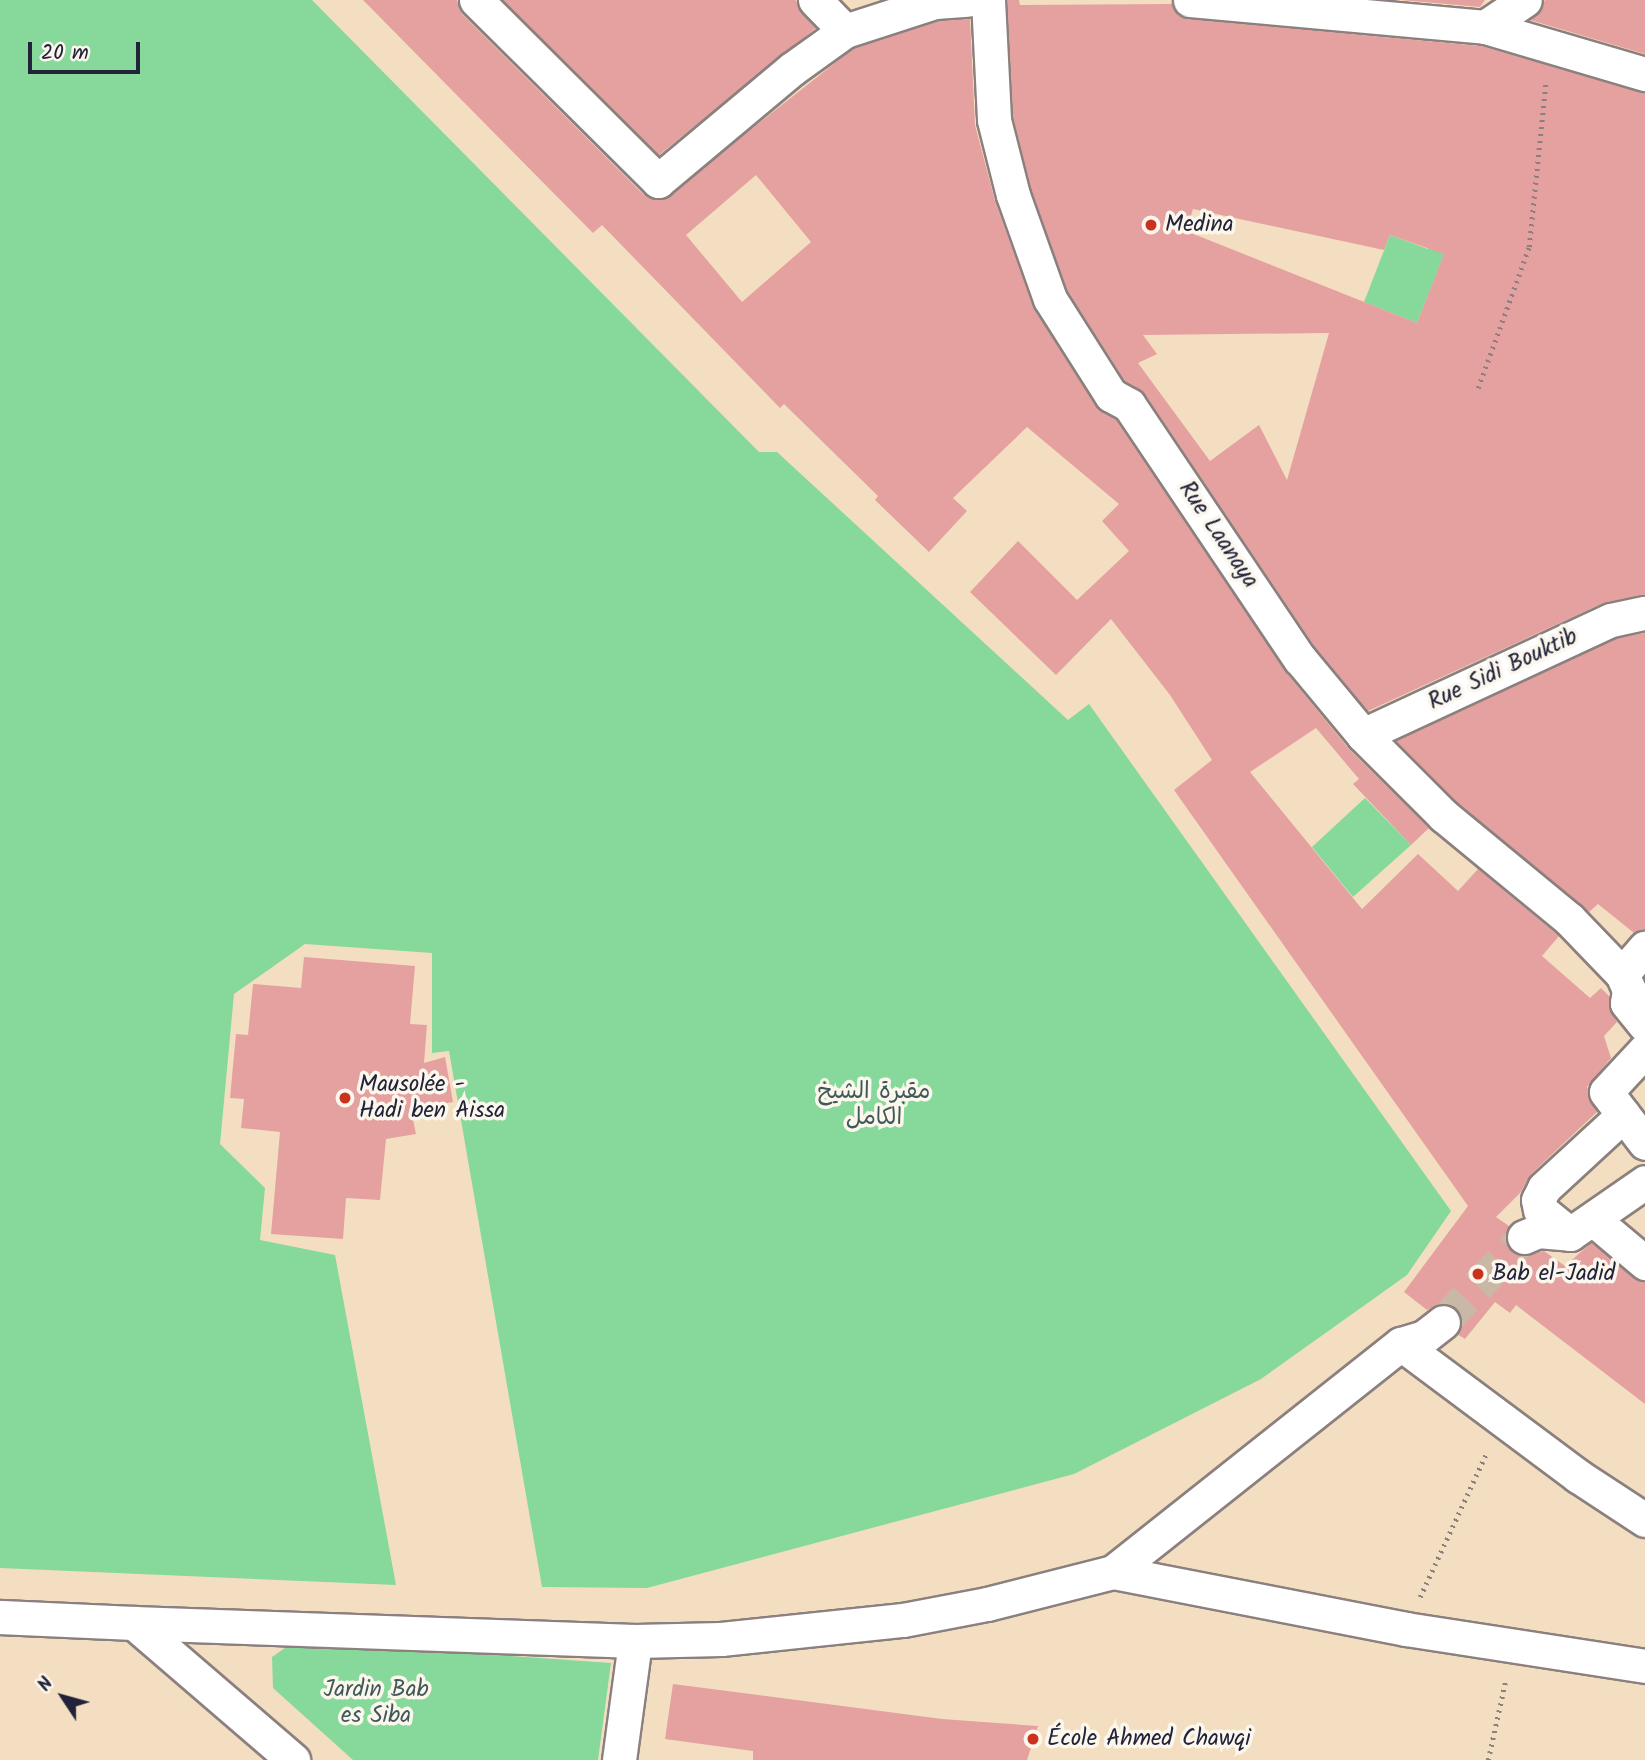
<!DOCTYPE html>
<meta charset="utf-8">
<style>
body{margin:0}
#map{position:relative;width:1645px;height:1760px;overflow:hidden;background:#f4dec1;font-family:Kalam,"Playpen Sans Arabic",sans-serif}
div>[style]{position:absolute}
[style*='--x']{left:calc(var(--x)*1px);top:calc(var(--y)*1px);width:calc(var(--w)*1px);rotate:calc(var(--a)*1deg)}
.green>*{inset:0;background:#86d99a}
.building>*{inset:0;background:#e4a19f}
.street-tunnel>*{height:33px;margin-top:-16.5px;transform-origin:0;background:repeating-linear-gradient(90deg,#cab8a6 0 33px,transparent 0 50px)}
.path>*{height:4.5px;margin-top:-2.25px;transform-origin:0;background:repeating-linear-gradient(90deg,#8b807e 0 2px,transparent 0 7px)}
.roads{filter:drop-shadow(2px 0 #8b807e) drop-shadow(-2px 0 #8b807e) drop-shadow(0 2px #8b807e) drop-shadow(0 -2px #8b807e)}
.street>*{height:33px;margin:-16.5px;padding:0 16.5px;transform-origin:16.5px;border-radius:16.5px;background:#fff}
.dots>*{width:19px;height:19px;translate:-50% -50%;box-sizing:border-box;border:4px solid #fbf7ec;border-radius:50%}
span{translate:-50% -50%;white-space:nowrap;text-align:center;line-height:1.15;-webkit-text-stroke:7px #fbf7ec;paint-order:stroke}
.poi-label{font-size:23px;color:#22223b}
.left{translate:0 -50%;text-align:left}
.street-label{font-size:23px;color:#22223b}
.park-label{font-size:23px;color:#405958}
.north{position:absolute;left:28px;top:1662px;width:70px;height:70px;-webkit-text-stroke:5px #fbf7ec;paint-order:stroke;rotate:306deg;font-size:19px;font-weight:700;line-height:28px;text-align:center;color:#22223b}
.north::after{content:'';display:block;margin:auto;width:24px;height:32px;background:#22223b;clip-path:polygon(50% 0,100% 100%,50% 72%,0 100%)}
.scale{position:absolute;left:28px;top:42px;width:112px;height:32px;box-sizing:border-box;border:4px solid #22223b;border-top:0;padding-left:9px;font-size:21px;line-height:24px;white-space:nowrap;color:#22223b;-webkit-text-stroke:5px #fbf7ec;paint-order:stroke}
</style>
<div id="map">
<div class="green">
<i style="clip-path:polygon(0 0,312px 0,759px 452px,777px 452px,1068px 720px,1089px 704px,1451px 1211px,1407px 1275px,1261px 1379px,1074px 1474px,647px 1588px,542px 1587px,449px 1051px,432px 1053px,432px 953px,305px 944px,234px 994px,220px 1144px,265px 1188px,260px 1240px,335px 1255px,396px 1585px,0 1568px)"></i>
<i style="clip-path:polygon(1439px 224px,1455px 227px,1417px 323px,1364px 302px,1390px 235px,1428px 249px)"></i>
<i style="clip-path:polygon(1365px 798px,1411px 845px,1353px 897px,1312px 847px)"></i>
<i style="clip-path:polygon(295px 1641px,611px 1663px,598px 1760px,353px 1760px,273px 1688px,272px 1657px)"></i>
</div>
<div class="building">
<i style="clip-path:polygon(evenodd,363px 0,457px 0,462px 14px,644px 195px,661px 200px,854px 48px,939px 21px,970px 19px,975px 125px,995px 201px,1034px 309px,1095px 405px,1116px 420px,1285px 671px,1349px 749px,1429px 828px,1411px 845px,1353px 784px,1359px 779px,1316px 728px,1250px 772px,1362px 909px,1418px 854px,1458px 891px,1478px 869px,1559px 936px,1542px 956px,1590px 998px,1601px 988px,1609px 996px,1609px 1009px,1617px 1022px,1604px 1036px,1611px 1058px,1587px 1087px,1597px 1112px,1531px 1174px,1520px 1193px,1496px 1217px,1509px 1226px,1506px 1244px,1513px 1253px,1522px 1256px,1544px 1251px,1565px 1266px,1591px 1243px,1645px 1283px,1645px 1404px,1516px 1305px,1510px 1313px,1495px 1302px,1465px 1339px,1457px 1334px,1462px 1320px,1458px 1310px,1441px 1303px,1427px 1310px,1404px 1292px,1468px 1206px,1174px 790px,1212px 760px,1170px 695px,1111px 619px,1056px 675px,970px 592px,1018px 541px,1077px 600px,1129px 551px,1102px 521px,1119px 504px,1027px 427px,953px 498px,967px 511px,929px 552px,875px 500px,878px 496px,784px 404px,780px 408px,602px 225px,593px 233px,363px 0,756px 175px,811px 242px,742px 302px,686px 235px,756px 175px)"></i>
<i style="clip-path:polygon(503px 0,796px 0,801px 13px,816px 28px,659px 155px)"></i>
<i style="clip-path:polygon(evenodd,1007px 0,1019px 0,1020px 5px,1172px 4px,1178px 15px,1188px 19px,1481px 46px,1645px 93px,1645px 594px,1603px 603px,1368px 711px,1315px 647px,1145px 394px,1125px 381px,1067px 290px,1031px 189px,1013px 117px,1007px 0,1193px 209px,1384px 250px,1390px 235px,1444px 254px,1417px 323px,1186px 231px,1193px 209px,1007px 0,1329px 333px,1287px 480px,1259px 425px,1210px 461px,1138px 363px,1157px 354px,1143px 335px,1329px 333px)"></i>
<i style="clip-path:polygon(1401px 0,1485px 0,1480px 7px)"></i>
<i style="clip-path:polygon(1545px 0,1645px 0,1645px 54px,1530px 20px)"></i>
<i style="clip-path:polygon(1645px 633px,1645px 929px,1634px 933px,1598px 904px,1589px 912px,1457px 802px,1396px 741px,1617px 638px)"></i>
<i style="clip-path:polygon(304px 957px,415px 966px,410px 1024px,427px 1025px,424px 1063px,445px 1057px,453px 1102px,411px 1110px,416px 1134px,386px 1139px,380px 1200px,346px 1198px,343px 1239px,271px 1234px,280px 1132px,241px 1128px,244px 1099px,230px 1098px,236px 1034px,248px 1035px,253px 984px,301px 988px)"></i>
<i style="clip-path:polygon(673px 1684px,942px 1719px,1038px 1726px,1027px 1760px,753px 1760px,753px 1751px,665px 1739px)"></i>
</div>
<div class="street-tunnel">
<i style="--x:1443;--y:1322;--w:117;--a:-46.4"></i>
</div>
<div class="path">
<i style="--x:1478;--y:388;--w:150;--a:-70.1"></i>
<i style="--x:1529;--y:247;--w:167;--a:-84.2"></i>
<i style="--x:1420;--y:1597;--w:160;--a:-65.2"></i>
<i style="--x:1488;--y:1760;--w:83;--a:-77.5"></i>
</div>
<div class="roads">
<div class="street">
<i style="--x:476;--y:0;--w:257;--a:44.8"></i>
<i style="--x:658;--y:181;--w:175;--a:-39.9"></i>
<i style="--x:792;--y:69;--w:65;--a:-35.6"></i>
<i style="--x:845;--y:31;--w:95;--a:-17.9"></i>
<i style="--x:935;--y:2;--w:32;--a:-4"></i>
<i style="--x:815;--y:0;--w:43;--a:45.9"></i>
<i style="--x:988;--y:0;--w:120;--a:87.1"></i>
<i style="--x:994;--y:120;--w:77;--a:75.8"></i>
<i style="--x:1013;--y:195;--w:110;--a:70.4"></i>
<i style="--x:1050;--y:299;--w:114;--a:57.6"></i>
<i style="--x:1111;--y:395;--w:21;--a:29"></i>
<i style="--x:1129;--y:405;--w:306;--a:56.1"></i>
<i style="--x:1300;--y:659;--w:99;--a:50.3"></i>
<i style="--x:1363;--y:735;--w:115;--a:45"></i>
<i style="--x:1444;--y:816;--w:162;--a:39.5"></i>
<i style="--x:1569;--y:919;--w:76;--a:46.1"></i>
<i style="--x:1622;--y:974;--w:17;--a:66"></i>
<i style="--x:1629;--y:990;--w:13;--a:99"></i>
<i style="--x:1627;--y:1003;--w:28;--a:51"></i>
<i style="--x:1190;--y:0;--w:296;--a:5.2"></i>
<i style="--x:1485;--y:27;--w:167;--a:16.4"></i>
<i style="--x:1485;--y:27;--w:48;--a:-34"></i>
<i style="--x:1363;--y:735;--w:273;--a:-24.9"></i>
<i style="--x:1611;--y:620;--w:35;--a:-12"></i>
<i style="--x:1622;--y:974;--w:35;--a:-49"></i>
<i style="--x:1645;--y:1050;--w:57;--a:132.9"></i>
<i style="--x:1606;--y:1092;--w:64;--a:52.6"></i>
<i style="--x:1594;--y:1220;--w:67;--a:40.1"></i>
<i style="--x:1570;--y:1234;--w:38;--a:-141"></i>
<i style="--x:1540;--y:1210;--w:10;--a:-101"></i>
<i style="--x:1538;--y:1200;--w:13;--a:-63"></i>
<i style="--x:1544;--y:1188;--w:108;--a:-42.7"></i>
<i style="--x:1524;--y:1237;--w:15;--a:-23"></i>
<i style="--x:1538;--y:1231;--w:32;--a:5"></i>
<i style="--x:1570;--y:1234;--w:91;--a:-34.7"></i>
<i style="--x:1401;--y:1344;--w:221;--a:36.7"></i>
<i style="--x:1578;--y:1476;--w:80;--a:33.3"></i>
<i style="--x:1113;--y:1572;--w:298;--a:11"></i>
<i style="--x:1406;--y:1629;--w:242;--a:8.8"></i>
<i style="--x:0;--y:1617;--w:134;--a:2.6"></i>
<i style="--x:134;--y:1623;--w:210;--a:40.7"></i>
<i style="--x:134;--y:1623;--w:501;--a:2.06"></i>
<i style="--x:635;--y:1641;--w:86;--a:-1.3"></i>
<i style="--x:721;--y:1639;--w:183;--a:-6"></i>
<i style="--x:903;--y:1620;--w:86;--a:-10.8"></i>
<i style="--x:987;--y:1604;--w:130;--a:-14.3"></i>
<i style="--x:1113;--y:1572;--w:367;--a:-38.4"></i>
<i style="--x:1401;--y:1344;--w:24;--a:-17"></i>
<i style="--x:1424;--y:1337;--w:24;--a:-38"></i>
<i style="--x:619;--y:1760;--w:120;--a:-82.3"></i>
</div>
</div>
<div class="dots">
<i style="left:1151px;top:225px;background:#c8321e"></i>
<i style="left:345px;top:1098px;background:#c8321e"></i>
<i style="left:1478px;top:1274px;background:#c8321e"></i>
<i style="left:1033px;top:1739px;background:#c8321e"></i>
</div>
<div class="poi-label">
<span class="left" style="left:1165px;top:225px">Medina</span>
<span class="left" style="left:359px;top:1098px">Mausolée -<br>Hadi ben Aissa</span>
<span class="left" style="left:1492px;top:1274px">Bab el-Jadid</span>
<span class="left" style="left:1047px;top:1739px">École Ahmed Chawqi</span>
</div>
<div class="street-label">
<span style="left:1218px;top:535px;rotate:56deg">Rue Laanaya</span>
<span style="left:1503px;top:670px;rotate:-25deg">Rue Sidi Bouktib</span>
</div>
<div class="park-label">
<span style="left:874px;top:1105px">مقبرة الشيخ<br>الكامل</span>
<span style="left:376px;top:1703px">Jardin Bab<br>es Siba</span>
</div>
<div class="north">N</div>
<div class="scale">20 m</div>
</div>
